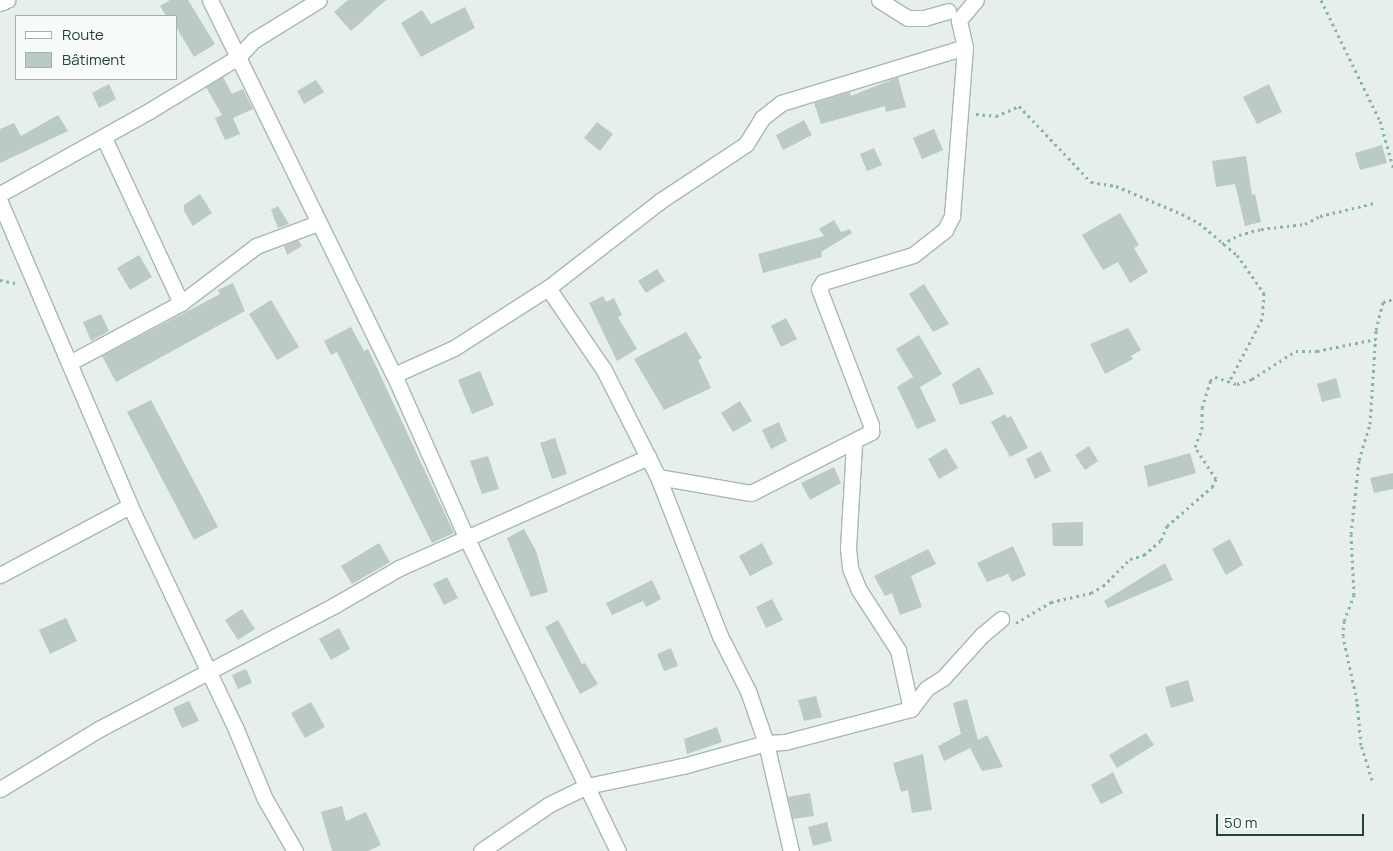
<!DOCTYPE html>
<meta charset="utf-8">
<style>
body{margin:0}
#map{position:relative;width:1393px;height:851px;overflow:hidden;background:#e6efeb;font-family:Manrope,sans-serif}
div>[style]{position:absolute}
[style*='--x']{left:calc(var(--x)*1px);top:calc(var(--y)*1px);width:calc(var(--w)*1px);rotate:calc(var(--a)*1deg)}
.building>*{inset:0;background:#bbcac4}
.path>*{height:3px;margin-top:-1.5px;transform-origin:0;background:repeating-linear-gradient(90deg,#86b3a5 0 2.5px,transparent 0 6.5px)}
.roads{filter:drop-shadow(1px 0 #a8b8b2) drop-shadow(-1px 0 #a8b8b2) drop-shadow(0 1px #a8b8b2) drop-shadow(0 -1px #a8b8b2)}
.minor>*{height:15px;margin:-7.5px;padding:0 7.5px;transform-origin:7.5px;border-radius:7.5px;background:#fff}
span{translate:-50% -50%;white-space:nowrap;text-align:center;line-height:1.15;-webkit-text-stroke:4.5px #f7fbf9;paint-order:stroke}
.legend{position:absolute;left:15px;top:15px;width:162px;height:65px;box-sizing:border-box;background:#f7fbf9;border:1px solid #a3b1ad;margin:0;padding:6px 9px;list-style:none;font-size:15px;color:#24423a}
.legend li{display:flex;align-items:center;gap:10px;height:25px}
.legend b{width:25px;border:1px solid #a3b1ad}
.scale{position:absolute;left:1216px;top:814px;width:148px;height:22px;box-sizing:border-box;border:2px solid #24423a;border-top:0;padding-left:6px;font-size:15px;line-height:18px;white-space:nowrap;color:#24423a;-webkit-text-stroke:4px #f7fbf9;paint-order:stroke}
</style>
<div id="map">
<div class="building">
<i style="clip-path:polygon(170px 0,188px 0,215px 44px,194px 57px,176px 27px,176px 16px,166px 16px,160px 6px)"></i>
<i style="clip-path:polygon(348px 0,386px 0,351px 31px,334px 12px)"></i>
<i style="clip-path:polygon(465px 7px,475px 28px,421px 57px,401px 23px,422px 10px,431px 24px)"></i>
<i style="clip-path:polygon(223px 77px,232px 94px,243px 89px,253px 109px,233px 118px,240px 134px,225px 140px,215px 118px,222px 115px,206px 87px)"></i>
<i style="clip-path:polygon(898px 77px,906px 107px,886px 112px,885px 106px,821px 124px,814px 103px,850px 92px,851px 96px)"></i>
<i style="clip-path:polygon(316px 80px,324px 92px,304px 104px,297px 91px)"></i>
<i style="clip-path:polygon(109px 84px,116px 99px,99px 108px,92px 93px)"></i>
<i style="clip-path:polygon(1269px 84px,1282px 112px,1257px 124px,1243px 97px)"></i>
<i style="clip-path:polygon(58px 115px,68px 131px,0 163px,0 129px,14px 123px,21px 136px)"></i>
<i style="clip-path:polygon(804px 120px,812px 135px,783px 150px,776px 135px)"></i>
<i style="clip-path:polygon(597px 122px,613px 134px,600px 151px,584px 138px)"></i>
<i style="clip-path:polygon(934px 129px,943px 150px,922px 159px,913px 138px)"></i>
<i style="clip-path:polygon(1382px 145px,1387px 163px,1360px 170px,1355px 153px)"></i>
<i style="clip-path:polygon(874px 148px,882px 165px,867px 171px,860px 154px)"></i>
<i style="clip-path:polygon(1246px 156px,1252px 195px,1255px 194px,1261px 222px,1245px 226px,1235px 184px,1216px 187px,1212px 161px)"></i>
<i style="clip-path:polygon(200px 194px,212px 213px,193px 226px,184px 211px,184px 205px)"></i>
<i style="clip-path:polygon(278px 206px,289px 224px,278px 228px,271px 210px)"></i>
<i style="clip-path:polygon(1120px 213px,1139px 245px,1134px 248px,1148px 272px,1130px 283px,1118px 262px,1103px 270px,1082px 235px)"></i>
<i style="clip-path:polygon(834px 220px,841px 232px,850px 229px,852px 233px,821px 252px,822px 257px,763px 273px,758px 254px,824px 236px,819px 229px)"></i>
<i style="clip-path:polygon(298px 240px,302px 246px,287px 255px,284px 246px)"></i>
<i style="clip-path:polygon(139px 255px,152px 277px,130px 290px,117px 268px)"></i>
<i style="clip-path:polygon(657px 269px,665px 281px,646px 293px,638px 281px)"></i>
<i style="clip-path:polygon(233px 283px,245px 311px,116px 382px,102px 356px,220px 294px,218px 290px)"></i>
<i style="clip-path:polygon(924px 284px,949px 324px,933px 332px,909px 294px)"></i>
<i style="clip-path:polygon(603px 296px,606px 302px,614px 298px,622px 315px,618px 317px,637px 349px,617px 361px,589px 303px)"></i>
<i style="clip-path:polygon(271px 300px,299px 347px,277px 360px,249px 314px)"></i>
<i style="clip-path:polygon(101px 314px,109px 331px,91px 341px,83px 322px)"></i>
<i style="clip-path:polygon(786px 318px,797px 339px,781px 347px,771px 326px)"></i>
<i style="clip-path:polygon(351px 327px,364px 351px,368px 349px,454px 533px,432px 543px,337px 352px,331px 355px,324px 341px)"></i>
<i style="clip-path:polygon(1128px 328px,1141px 350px,1131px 356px,1133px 359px,1105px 374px,1090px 344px)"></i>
<i style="clip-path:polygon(686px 332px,702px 358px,698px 360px,711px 388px,664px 410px,634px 359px)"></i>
<i style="clip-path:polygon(919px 335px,942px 374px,920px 387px,936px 421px,917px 429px,897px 387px,913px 377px,896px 349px)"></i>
<i style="clip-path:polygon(979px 367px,994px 394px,960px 405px,952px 384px)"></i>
<i style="clip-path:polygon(480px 371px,494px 405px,472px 414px,458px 380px)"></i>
<i style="clip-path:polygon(1336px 378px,1341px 397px,1322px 402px,1317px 384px)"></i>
<i style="clip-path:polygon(151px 400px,218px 527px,194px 540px,127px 412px)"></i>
<i style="clip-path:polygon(740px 401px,752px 421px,733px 432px,721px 413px)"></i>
<i style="clip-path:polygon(1005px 414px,1007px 418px,1011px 416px,1028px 448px,1010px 457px,991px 422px)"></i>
<i style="clip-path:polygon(779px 422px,787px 441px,771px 449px,762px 430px)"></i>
<i style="clip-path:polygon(555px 438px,567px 474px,552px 479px,540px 443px)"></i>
<i style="clip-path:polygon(1089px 446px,1098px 461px,1085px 470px,1075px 455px)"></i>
<i style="clip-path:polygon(946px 448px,958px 468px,939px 479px,928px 459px)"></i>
<i style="clip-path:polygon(1041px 451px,1051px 471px,1035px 479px,1026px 459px)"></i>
<i style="clip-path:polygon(1190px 453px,1196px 473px,1148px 487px,1144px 466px)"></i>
<i style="clip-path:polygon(488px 456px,499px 489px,482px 494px,470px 461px)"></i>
<i style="clip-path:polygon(834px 467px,841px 483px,810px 500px,801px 483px)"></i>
<i style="clip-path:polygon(1393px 473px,1393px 489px,1374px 493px,1370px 478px)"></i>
<i style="clip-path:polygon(1083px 522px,1083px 546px,1053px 546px,1052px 523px)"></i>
<i style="clip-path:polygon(524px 529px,536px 551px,548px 592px,531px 597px,507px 538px)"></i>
<i style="clip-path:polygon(1230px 539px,1243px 565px,1226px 575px,1212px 549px)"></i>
<i style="clip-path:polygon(379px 543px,390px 562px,352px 584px,341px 566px)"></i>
<i style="clip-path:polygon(762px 543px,773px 564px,750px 576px,739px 556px)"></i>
<i style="clip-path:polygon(1013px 546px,1026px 575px,1012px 582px,1008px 574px,987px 582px,977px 563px)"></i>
<i style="clip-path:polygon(928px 549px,936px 564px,911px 576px,922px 607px,900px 615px,892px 593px,885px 596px,874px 576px)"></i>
<i style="clip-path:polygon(1165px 563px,1173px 580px,1108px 608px,1104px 601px)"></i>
<i style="clip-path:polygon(447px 577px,458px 598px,444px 605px,433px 584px)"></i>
<i style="clip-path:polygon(652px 580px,661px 599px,646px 607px,643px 601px,612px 615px,606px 603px)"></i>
<i style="clip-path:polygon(772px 599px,783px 620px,766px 628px,756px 607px)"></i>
<i style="clip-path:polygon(242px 609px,255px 629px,238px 640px,225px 620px)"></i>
<i style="clip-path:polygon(66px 618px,77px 641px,50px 654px,39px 630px)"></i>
<i style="clip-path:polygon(558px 620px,582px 664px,585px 663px,598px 684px,580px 694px,545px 627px)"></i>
<i style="clip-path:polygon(339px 628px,350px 649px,331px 660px,319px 639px)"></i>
<i style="clip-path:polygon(671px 648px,678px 666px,664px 671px,657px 654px)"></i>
<i style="clip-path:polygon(246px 669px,252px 683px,238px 689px,232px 675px)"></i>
<i style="clip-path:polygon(1188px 680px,1194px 701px,1171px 708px,1165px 687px)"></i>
<i style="clip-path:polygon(816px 696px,822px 717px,804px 721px,798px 700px)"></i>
<i style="clip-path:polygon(967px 699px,978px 740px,987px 735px,1003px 767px,982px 771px,970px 748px,944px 761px,938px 746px,961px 734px,953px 703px)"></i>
<i style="clip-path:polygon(189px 701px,199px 721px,182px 728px,173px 708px)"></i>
<i style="clip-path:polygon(311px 702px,325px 727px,305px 738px,291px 713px)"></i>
<i style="clip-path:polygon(717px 727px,722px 742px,687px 754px,684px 739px)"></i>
<i style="clip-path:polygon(1146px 733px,1154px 745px,1117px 768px,1109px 755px)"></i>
<i style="clip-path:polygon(923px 754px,932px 810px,912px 813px,908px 790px,901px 792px,893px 763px)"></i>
<i style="clip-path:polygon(1113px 772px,1123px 793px,1101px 804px,1091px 785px)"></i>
<i style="clip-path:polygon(810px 793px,814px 816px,793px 819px,788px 797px)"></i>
<i style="clip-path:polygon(342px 806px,346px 821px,366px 812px,381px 845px,368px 851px,332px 851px,321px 812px)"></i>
<i style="clip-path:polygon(827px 822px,832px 841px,813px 846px,808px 827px)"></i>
</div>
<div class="path">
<i style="--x:1321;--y:0;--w:135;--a:64"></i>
<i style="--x:1380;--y:121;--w:48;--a:74.2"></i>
<i style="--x:976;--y:114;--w:20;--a:6"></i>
<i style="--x:996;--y:116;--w:25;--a:-23"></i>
<i style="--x:1019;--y:106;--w:105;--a:46.5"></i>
<i style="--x:1091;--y:182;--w:25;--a:9"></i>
<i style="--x:1116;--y:186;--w:72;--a:23"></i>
<i style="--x:1182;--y:214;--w:19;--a:28"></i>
<i style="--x:1199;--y:223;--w:50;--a:40.1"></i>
<i style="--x:1237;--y:255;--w:47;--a:54.6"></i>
<i style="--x:1264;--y:293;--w:26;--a:94"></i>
<i style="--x:1262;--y:319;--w:69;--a:117.7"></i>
<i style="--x:1222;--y:244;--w:19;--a:-28"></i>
<i style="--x:1239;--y:235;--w:23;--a:-15"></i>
<i style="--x:1261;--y:229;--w:44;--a:-6.5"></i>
<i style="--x:1305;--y:224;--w:17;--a:-28"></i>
<i style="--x:1320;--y:216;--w:57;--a:-13.3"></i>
<i style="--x:0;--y:280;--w:16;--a:11"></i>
<i style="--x:1016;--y:623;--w:41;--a:-31"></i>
<i style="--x:1051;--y:602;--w:41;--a:-12.7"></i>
<i style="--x:1091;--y:593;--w:14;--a:-30"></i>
<i style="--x:1103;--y:586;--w:38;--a:-45"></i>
<i style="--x:1130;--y:559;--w:15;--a:-16"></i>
<i style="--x:1144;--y:555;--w:23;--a:-41"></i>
<i style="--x:1161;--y:540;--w:15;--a:-67"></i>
<i style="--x:1167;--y:526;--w:60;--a:-40.9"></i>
<i style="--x:1212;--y:487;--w:9;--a:-63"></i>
<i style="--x:1216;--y:479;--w:38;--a:-123"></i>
<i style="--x:1195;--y:447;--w:19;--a:-69"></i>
<i style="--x:1202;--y:429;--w:21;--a:-90"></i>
<i style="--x:1202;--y:408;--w:28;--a:-73"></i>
<i style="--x:1210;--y:381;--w:6;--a:-39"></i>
<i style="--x:1215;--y:377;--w:23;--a:18"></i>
<i style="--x:1237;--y:384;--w:16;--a:-18"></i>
<i style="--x:1252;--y:379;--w:52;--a:-32.5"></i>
<i style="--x:1296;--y:351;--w:21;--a:0"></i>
<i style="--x:1317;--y:351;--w:60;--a:-11.5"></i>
<i style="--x:1372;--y:780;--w:37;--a:-107"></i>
<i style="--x:1361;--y:745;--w:44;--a:-95.2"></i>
<i style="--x:1357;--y:701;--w:66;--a:-102.2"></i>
<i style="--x:1343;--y:636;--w:15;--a:-86"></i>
<i style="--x:1344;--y:621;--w:28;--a:-69"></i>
<i style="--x:1354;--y:595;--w:61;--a:-92.8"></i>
<i style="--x:1351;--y:534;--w:74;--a:-83.8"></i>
<i style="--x:1359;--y:460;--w:38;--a:-73"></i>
<i style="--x:1370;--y:424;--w:94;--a:-86.3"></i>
<i style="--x:1376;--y:330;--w:29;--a:-76"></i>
<i style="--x:1383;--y:302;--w:10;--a:-17"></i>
</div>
<div class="roads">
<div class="minor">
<i style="--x:210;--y:0;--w:418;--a:63.9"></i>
<i style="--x:394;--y:375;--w:177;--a:66"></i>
<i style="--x:466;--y:537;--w:349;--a:64.2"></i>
<i style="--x:879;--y:0;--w:34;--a:32"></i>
<i style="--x:908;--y:18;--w:16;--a:0"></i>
<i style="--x:924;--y:18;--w:25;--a:-16"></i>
<i style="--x:0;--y:3;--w:8;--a:-23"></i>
<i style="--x:104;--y:138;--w:182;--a:65"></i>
<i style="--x:0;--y:194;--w:171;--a:-29.1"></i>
<i style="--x:149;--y:111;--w:104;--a:-31.2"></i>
<i style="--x:238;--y:57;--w:23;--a:-47"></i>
<i style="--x:254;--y:40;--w:76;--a:-31.6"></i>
<i style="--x:0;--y:202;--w:331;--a:66.8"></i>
<i style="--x:130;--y:506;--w:245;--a:64.6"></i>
<i style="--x:235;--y:727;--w:78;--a:67.4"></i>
<i style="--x:265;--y:799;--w:60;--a:60"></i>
<i style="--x:548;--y:288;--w:99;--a:55.7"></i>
<i style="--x:604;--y:370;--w:120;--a:63.2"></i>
<i style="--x:658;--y:477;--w:171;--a:68.7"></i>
<i style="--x:720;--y:636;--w:62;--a:63"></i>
<i style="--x:748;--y:691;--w:55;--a:70.9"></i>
<i style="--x:766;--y:743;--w:111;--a:77"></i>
<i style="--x:71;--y:362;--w:125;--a:-28.2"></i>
<i style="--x:181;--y:303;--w:94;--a:-37.2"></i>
<i style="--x:256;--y:246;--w:66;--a:-20.4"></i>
<i style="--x:394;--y:375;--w:66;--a:-24.2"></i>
<i style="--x:454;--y:348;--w:112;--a:-32.6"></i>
<i style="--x:548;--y:288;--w:142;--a:-37.8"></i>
<i style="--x:660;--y:201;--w:103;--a:-33.5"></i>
<i style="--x:746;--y:144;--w:31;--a:-58"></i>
<i style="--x:762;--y:118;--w:24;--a:-38"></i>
<i style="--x:781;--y:103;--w:192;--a:-16.9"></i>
<i style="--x:965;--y:47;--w:28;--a:-103"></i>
<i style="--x:959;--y:20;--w:26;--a:-50"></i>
<i style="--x:854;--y:444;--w:104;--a:93.3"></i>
<i style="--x:848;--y:548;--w:20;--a:84"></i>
<i style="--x:850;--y:568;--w:24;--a:68"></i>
<i style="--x:859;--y:590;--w:72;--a:57"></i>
<i style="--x:898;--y:650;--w:60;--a:77.6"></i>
<i style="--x:658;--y:477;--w:94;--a:9.8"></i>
<i style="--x:751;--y:493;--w:135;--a:-26.9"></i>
<i style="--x:871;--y:432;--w:7;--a:-90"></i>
<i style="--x:871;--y:425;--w:146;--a:-110.9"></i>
<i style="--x:819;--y:289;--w:8;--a:-60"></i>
<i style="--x:823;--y:282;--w:94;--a:-16.7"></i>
<i style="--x:913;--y:255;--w:41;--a:-38"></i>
<i style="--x:945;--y:230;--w:16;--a:-63"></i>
<i style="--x:952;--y:216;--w:169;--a:-85.6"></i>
<i style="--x:0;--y:575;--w:147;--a:-28"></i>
<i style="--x:0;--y:789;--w:116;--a:-31.2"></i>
<i style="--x:99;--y:729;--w:267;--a:-27.7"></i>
<i style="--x:335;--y:605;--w:74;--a:-30"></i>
<i style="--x:399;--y:568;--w:273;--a:-24"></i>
<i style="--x:481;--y:851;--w:83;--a:-34.3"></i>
<i style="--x:550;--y:804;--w:41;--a:-25.9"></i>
<i style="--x:587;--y:786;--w:98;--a:-11.8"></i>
<i style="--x:683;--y:766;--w:86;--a:-15.5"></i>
<i style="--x:766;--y:743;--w:19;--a:-3"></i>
<i style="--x:785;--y:742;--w:130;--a:-14.7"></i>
<i style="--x:911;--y:709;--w:26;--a:-53"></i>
<i style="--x:927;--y:688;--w:19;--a:-32"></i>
<i style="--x:943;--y:678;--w:58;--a:-47.8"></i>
<i style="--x:982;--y:635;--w:25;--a:-40"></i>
</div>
</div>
<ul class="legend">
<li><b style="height:6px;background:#fff"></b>Route</li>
<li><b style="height:14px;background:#bbcac4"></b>Bâtiment</li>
</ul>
<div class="scale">50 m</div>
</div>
